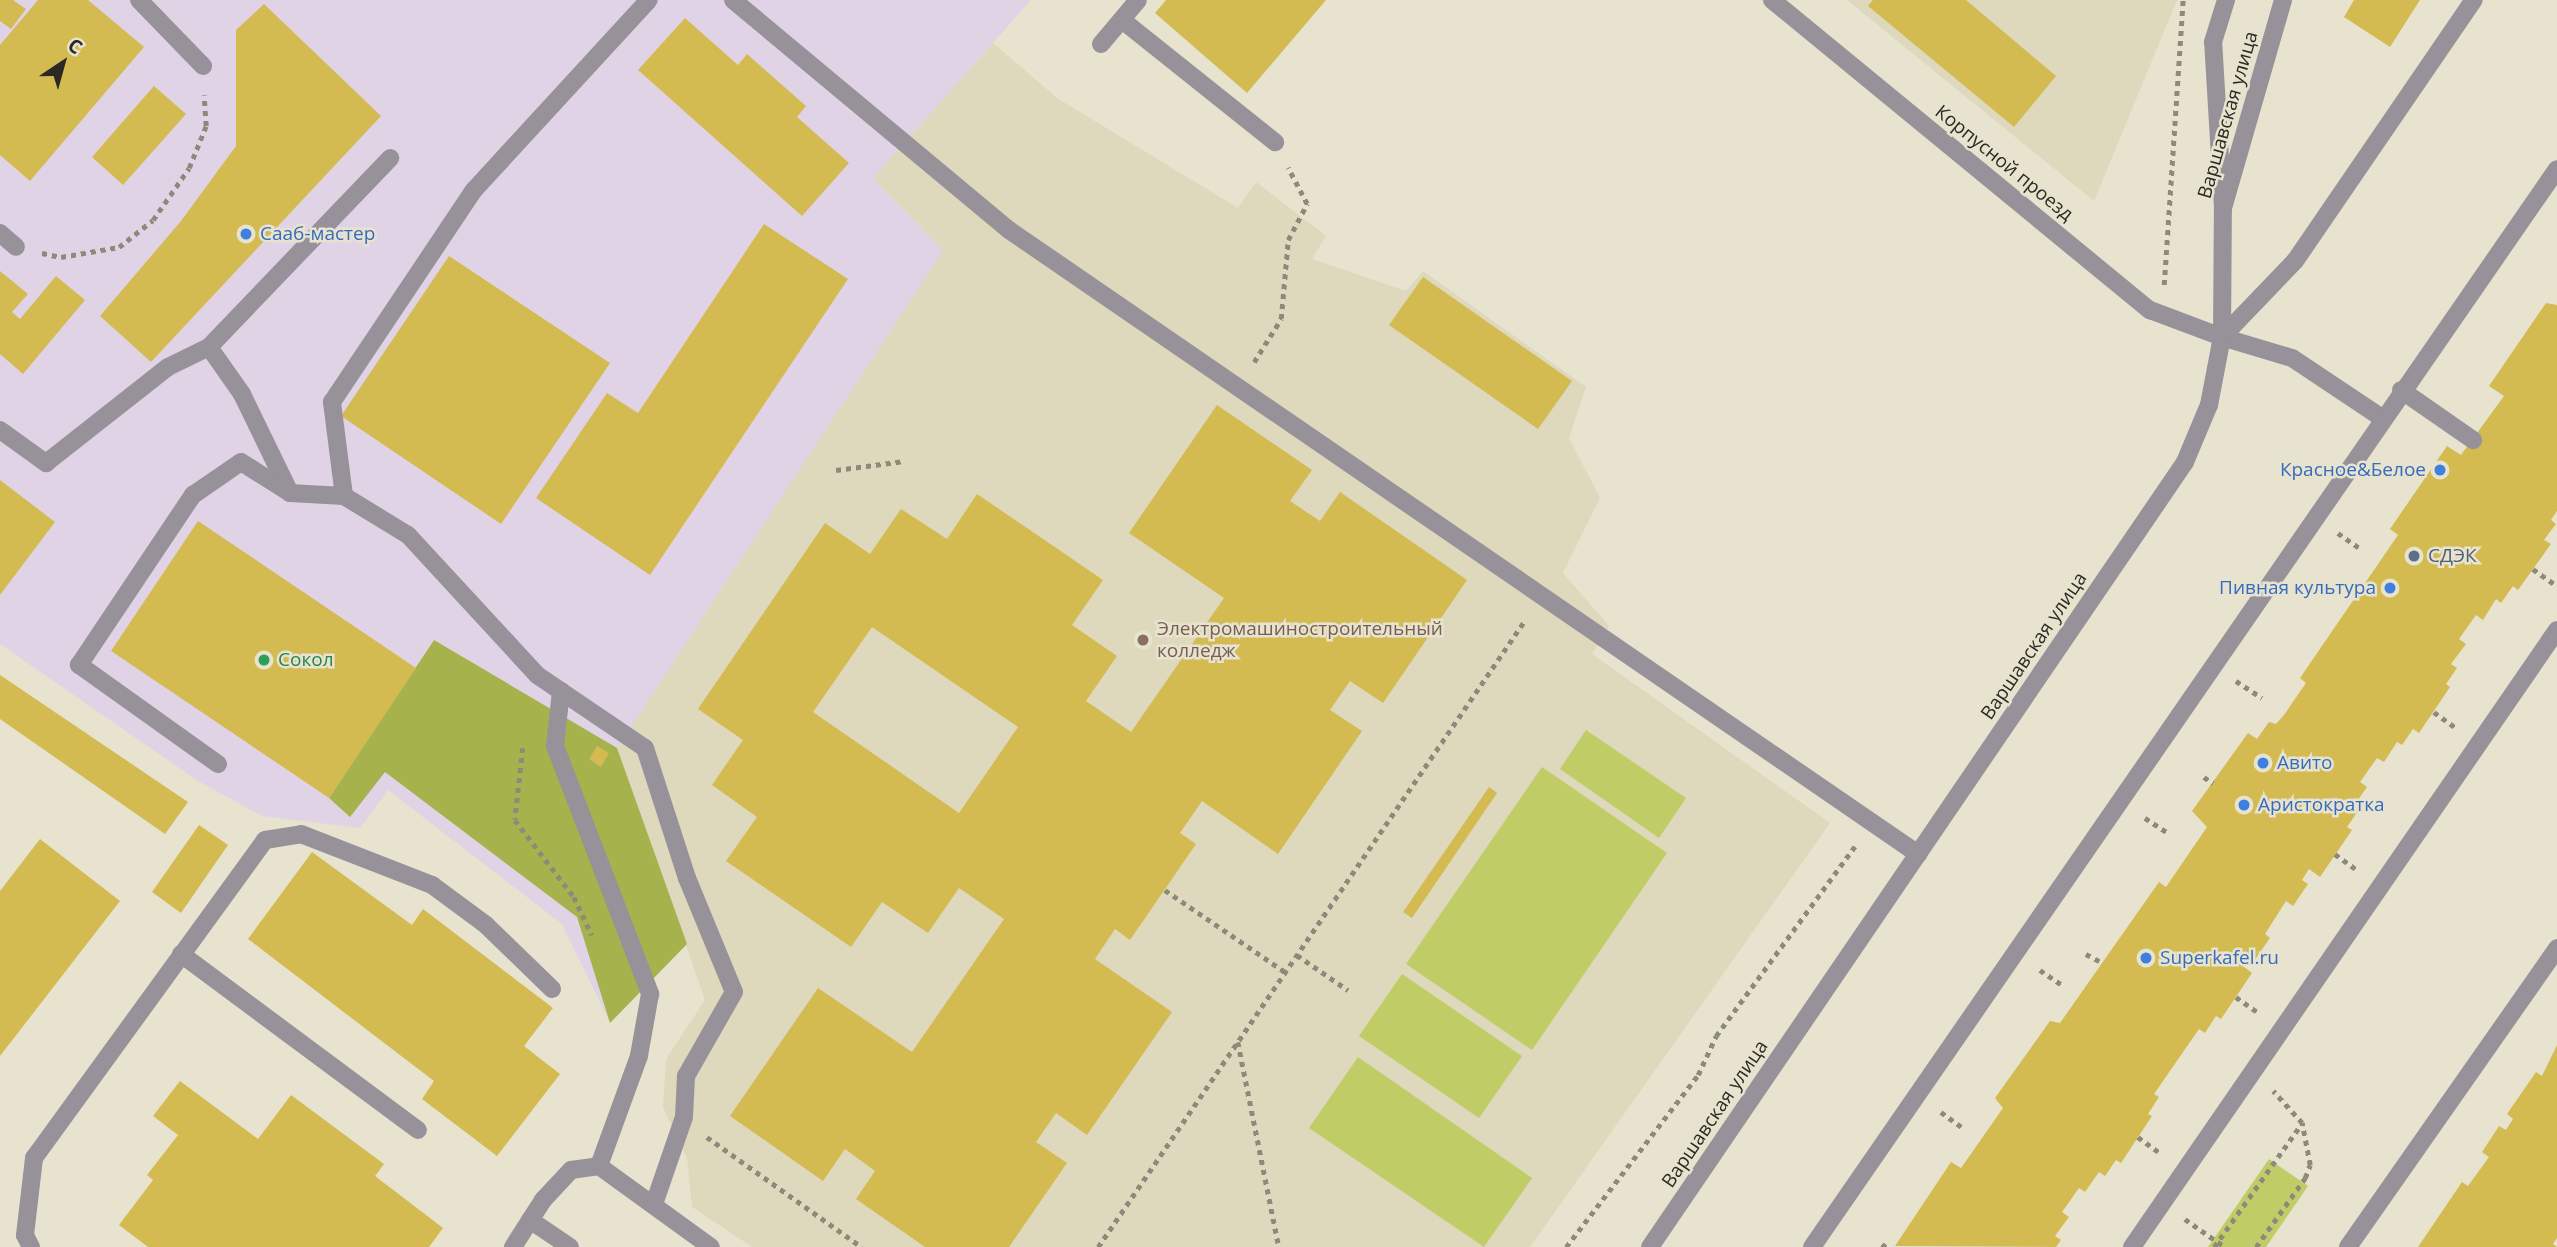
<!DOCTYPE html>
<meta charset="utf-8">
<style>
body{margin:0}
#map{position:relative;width:2557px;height:1247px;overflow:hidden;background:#e7e3cf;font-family:"Open Sans",sans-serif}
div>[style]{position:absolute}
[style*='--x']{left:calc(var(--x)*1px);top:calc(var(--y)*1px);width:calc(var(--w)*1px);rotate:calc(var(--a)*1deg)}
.built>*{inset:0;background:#ded8bd}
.industrial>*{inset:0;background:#e1d3e6}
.green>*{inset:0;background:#c0cd67}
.forest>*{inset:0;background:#a6b24b}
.building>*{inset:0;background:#d3bb52}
.path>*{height:4.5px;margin-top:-2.25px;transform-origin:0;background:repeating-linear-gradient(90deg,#8d8a7c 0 5px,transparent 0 10px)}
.lane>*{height:18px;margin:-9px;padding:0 9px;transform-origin:9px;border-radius:9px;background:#979299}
.street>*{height:18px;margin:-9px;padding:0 9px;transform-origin:9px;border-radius:9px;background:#979299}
.dots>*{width:19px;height:19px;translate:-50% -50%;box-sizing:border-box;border:4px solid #e7e3cf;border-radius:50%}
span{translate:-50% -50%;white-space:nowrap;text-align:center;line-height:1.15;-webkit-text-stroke:5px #e7e3cf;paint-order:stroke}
.street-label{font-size:19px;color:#2b2922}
.shop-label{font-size:19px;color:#366cbe}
.left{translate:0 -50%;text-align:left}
.right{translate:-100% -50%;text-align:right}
.service-label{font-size:19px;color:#4e5e75}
.education-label{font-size:19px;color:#785e54}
.leisure-label{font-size:19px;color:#27864d}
.north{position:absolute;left:28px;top:28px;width:70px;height:70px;-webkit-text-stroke:5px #e7e3cf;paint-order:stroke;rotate:36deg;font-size:19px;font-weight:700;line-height:28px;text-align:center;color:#2b2922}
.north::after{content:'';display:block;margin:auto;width:24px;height:32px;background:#2b2922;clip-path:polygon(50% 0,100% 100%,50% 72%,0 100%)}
</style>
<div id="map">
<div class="built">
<i style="clip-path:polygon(1847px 0,2177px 0,2094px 201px)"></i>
<i style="clip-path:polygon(993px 43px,1057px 98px,1238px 208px,1256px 182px,1326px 236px,1312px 259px,1406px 291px,1423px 271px,1586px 387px,1569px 438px,1600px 498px,1563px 573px,1609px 626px,1592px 654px,1830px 823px,1530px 1247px,752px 1247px,692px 1207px,687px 1158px,663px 1107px,666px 1059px,705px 1000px,617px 748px,942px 250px,873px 178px)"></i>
</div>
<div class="industrial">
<i style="clip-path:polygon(0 0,1031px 0,873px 178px,943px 251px,617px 748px,687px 944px,610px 1023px,562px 924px,388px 790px,360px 828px,262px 816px,198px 781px,0 644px)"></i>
</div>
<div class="green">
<i style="clip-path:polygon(1586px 730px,1686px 798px,1659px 838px,1560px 769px)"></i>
<i style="clip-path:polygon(1542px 767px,1667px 853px,1532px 1050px,1406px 964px)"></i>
<i style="clip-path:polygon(1402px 974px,1522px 1056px,1479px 1118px,1359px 1036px)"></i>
<i style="clip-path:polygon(1358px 1057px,1532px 1178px,1484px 1247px,1309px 1128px)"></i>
<i style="clip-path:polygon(2269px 1159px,2308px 1186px,2266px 1247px,2208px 1247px)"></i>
</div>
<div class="forest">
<i style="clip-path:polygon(434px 640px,617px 748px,687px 944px,610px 1023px,577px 917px,385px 772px,350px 817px,329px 798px)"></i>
</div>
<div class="building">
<i style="clip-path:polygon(0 0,13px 0,26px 9px,11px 29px,0 21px)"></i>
<i style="clip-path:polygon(38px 0,88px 0,144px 47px,30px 181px,0 155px,0 45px)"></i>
<i style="clip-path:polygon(1166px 0,1326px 0,1247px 93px,1155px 13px)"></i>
<i style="clip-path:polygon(1873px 0,1966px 0,2056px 76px,2014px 127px,1868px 6px)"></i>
<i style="clip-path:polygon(2354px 0,2420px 0,2390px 47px,2344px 17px)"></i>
<i style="clip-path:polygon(264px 4px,381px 116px,151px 362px,100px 316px,181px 221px,236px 146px,236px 30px)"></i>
<i style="clip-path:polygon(685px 18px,738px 65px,747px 54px,806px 106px,797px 117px,849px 163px,802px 216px,638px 70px)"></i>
<i style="clip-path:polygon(154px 86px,186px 114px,123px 185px,92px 157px)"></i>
<i style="clip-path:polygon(764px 224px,848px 279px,650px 575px,536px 498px,607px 393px,638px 413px)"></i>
<i style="clip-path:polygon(449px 256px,610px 363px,501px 524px,341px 416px)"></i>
<i style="clip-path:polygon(0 271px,28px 294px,12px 312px,20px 319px,56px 276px,85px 300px,23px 374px,0 354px)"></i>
<i style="clip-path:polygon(1423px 277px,1572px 381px,1538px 429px,1389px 325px)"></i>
<i style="clip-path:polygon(2546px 303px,2557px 305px,2557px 511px,2551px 520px,2556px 524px,2544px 540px,2551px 544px,2518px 590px,2513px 586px,2501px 603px,2496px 599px,2483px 620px,2476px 615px,2459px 639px,2466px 644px,2451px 664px,2457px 668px,2446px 684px,2450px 687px,2419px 733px,2413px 729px,2402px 745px,2397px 742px,2384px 762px,2377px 758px,2360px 782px,2367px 787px,2353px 807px,2358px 811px,2347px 827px,2352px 830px,2320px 877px,2309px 869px,2302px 880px,2308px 884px,2293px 906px,2286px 901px,2265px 934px,2270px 938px,2254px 961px,2249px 957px,2243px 966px,2252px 973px,2221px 1019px,2216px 1016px,2205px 1033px,2199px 1029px,2154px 1094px,2159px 1097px,2148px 1114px,2152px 1116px,2121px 1163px,2116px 1160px,2105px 1176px,2099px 1172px,2085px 1192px,2079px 1188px,2062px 1212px,2069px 1217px,2055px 1236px,2061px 1240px,2056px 1247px,1895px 1246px,1951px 1162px,1961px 1168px,2003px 1108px,1995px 1098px,2050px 1021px,2060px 1023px,2159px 882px,2166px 887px,2207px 827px,2192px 811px,2248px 733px,2257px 739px,2269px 722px,2276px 724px,2284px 715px,2306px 683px,2300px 678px,2398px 535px,2390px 529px,2447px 446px,2461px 455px,2504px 396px,2489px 386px)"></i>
<i style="clip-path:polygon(evenodd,1217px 405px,1312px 470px,1290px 501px,1320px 521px,1340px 492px,1467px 580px,1383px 703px,1350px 681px,1330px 710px,1362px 731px,1278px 854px,1202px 801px,1180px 833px,1196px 844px,1130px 940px,1115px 929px,1095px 959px,1172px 1012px,1087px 1135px,1056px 1113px,1036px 1142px,1067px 1163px,1009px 1247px,925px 1247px,856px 1199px,875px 1171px,845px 1149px,823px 1181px,730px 1116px,818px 988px,912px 1052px,1004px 919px,959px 888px,928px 933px,882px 902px,851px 947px,726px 861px,757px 817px,712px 785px,743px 740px,698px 709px,825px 523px,870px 554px,901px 509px,947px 539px,977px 494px,1103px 580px,1072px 625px,1117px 656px,1086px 701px,1131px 732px,1224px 598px,1129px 533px,1217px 405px,872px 627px,1018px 727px,959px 813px,813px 712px,872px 627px)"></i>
<i style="clip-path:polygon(0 480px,55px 522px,0 595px)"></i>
<i style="clip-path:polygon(198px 521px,416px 668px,329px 798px,111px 651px)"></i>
<i style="clip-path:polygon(0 675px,188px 802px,165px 834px,0 719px)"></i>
<i style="clip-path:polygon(597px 746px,609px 753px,601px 767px,589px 759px)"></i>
<i style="clip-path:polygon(1489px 787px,1497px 793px,1412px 918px,1403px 912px)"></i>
<i style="clip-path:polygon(199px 825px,228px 845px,181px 913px,152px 892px)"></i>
<i style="clip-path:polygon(40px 839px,120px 901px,0 1056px,0 891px)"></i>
<i style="clip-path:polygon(312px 852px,412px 925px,423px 909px,553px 1008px,524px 1046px,560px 1074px,497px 1156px,422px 1099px,434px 1081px,248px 939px)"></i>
<i style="clip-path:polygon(2557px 1045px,2557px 1238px,2553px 1244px,2557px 1247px,2418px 1247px,2462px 1182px,2468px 1186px,2489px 1157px,2482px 1152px,2499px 1126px,2506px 1130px,2513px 1119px,2507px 1114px,2536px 1072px,2542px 1076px)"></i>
<i style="clip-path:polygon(180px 1081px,258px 1139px,291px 1095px,384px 1164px,375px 1176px,443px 1228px,429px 1247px,148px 1247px,119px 1225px,153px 1180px,147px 1175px,178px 1135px,153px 1116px)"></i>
</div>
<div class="path">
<i style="--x:42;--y:253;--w:19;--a:12"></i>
<i style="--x:61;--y:257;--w:59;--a:-9.8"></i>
<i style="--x:119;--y:247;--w:43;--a:-38.5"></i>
<i style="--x:153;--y:220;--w:63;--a:-55.3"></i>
<i style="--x:189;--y:168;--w:45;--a:-68"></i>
<i style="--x:206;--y:126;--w:31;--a:-94"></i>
<i style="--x:2164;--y:285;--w:286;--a:-86.2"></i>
<i style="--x:1254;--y:362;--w:51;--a:-57.9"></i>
<i style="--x:1281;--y:319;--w:79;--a:-84.9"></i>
<i style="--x:1288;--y:240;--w:41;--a:-62.2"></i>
<i style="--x:1307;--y:204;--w:41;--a:-117.8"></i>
<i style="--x:836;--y:470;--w:69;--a:-7.5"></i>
<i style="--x:2338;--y:533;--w:28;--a:35"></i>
<i style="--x:2533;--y:569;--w:29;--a:35"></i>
<i style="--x:2236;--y:681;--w:31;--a:33"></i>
<i style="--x:2434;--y:712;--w:27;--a:36"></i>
<i style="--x:523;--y:748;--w:72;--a:96.3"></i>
<i style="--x:515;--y:820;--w:97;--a:52.5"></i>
<i style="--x:574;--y:897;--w:42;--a:64.7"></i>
<i style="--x:2204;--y:777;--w:11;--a:34"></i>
<i style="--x:2145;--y:818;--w:27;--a:33"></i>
<i style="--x:2335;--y:854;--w:27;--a:36"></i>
<i style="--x:1165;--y:890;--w:145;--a:34.3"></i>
<i style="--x:2086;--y:954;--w:19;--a:28"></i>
<i style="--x:1297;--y:955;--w:62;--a:34.5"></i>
<i style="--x:2040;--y:970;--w:27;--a:34"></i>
<i style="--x:2236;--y:997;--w:28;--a:35"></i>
<i style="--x:1238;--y:1042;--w:209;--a:78.7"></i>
<i style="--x:1941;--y:1112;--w:27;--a:36"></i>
<i style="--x:707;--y:1137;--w:190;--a:35.4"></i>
<i style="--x:2138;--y:1137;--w:27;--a:36"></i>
<i style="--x:2185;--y:1219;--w:49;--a:35"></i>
<i style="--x:1882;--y:1244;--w:5;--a:37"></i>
<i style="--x:1098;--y:1247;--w:759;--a:-55.74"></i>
<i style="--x:1566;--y:1247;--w:217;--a:-52.5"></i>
<i style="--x:1698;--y:1075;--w:43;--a:-65.2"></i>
<i style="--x:1716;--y:1036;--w:235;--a:-53.8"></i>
<i style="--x:2214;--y:1247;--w:152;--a:-54.6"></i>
<i style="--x:2256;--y:1247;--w:85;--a:-54.6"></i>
<i style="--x:2305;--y:1178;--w:14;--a:-69"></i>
<i style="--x:2310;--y:1165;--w:43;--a:-100.8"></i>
<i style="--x:2302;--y:1123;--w:43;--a:-132.2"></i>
</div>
<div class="lane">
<i style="--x:139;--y:0;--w:92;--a:45.9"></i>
<i style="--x:733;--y:0;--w:359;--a:39.8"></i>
<i style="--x:1009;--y:230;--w:1103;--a:34.47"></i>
<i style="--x:1122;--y:20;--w:196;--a:38.6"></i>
<i style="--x:1101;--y:44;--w:57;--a:-49.9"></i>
<i style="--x:2223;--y:208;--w:166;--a:-93.4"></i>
<i style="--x:2213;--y:42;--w:44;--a:-72.8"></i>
<i style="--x:0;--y:233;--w:21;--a:41"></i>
<i style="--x:2401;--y:390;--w:88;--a:34.8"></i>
<i style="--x:2382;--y:418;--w:108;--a:-146.3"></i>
<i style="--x:2292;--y:358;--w:73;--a:-163.3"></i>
<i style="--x:2222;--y:337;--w:105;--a:-46.2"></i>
<i style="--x:2295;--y:261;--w:316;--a:-55.6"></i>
<i style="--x:0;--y:430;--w:57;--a:35.7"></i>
<i style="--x:46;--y:463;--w:155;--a:-38.2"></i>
<i style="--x:168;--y:367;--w:46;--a:-26"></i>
<i style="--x:290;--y:493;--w:110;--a:-115.9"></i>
<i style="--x:242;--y:394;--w:57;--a:-125.1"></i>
<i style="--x:209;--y:347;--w:262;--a:-46.2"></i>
<i style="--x:344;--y:496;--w:95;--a:-97.3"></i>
<i style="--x:332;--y:402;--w:255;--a:-56.2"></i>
<i style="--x:474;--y:190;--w:258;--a:-47.4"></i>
<i style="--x:561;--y:691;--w:55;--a:96.2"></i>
<i style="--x:555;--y:746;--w:266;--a:69"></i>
<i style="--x:650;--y:994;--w:63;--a:100.1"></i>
<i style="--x:639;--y:1056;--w:117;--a:110"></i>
<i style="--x:218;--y:764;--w:171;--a:-144.5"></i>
<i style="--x:79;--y:665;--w:205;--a:-56.2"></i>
<i style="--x:193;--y:495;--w:58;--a:-34.5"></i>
<i style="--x:241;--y:462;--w:58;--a:32.3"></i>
<i style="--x:290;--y:493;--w:54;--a:3.2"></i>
<i style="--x:344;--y:496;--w:75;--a:31.4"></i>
<i style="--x:408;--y:535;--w:190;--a:47.3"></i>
<i style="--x:537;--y:675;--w:130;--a:34.1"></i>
<i style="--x:645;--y:748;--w:137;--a:72.1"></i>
<i style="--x:687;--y:878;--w:123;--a:67.6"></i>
<i style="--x:734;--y:992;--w:97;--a:119.7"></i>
<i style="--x:686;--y:1076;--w:41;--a:92.8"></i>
<i style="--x:684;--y:1117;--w:92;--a:109"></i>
<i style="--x:181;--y:954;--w:295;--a:36.6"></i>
<i style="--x:530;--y:1220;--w:48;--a:34"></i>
<i style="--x:31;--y:1247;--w:13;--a:-117"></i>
<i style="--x:25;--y:1235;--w:78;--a:-83.3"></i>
<i style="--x:34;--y:1158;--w:393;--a:-54"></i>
<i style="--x:265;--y:840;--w:36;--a:-9"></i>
<i style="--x:301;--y:834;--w:141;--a:21.3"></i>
<i style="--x:432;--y:885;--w:67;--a:36.5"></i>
<i style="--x:486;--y:925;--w:92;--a:44.1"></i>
<i style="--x:513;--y:1247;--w:56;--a:-57.4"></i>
<i style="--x:543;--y:1200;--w:41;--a:-47"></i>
<i style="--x:571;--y:1170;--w:28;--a:-8"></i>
<i style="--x:599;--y:1166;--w:138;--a:35.9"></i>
<i style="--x:1812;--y:1247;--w:1310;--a:-55.35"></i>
<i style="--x:2132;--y:1247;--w:749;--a:-55.44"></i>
<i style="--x:2348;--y:1247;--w:365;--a:-55"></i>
</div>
<div class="street">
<i style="--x:1772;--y:0;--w:489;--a:39.4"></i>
<i style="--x:2150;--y:310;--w:77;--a:20.6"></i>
<i style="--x:1650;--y:1247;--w:950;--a:-55.72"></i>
<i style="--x:2185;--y:462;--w:62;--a:-67.2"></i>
<i style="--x:2209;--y:405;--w:69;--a:-79.2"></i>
<i style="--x:2222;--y:337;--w:129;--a:-89.6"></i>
<i style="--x:2223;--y:208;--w:216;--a:-73.9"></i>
</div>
<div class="dots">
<i style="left:246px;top:234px;background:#3f7fe0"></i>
<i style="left:2440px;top:470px;background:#3f7fe0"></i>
<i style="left:2414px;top:556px;background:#5c6f8a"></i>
<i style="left:2390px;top:588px;background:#3f7fe0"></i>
<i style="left:1143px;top:640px;background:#8d6e63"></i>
<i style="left:264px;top:660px;background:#2e9e5b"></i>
<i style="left:2263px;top:763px;background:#3f7fe0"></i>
<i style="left:2244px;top:805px;background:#3f7fe0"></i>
<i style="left:2146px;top:958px;background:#3f7fe0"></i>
</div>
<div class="street-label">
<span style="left:2228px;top:115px;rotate:-74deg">Варшавская улица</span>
<span style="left:2004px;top:163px;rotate:39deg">Корпусной проезд</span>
<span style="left:2034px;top:646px;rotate:-56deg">Варшавская улица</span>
<span style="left:1715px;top:1114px;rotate:-56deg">Варшавская улица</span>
</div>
<div class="shop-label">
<span class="left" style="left:260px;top:234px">Сааб-мастер</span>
<span class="right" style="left:2426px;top:470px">Красное&amp;Белое</span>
<span class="right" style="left:2376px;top:588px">Пивная культура</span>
<span class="left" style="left:2277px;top:763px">Авито</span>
<span class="left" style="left:2258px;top:805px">Аристократка</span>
<span class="left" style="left:2160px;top:958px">Superkafel.ru</span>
</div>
<div class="service-label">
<span class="left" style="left:2428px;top:556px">СДЭК</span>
</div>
<div class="education-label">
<span class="left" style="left:1157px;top:640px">Электромашиностроительный<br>колледж</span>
</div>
<div class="leisure-label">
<span class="left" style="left:278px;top:660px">Сокол</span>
</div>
<div class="north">С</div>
</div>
